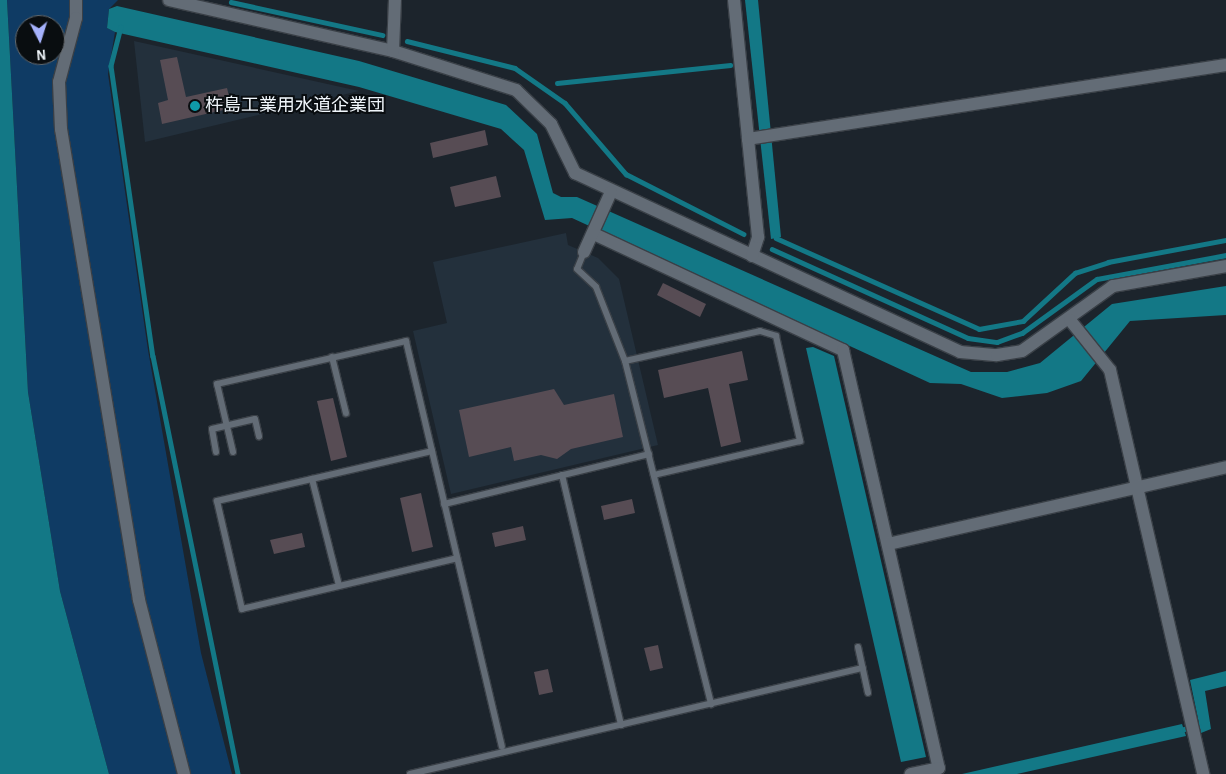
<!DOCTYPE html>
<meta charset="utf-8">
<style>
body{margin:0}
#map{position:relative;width:1226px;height:774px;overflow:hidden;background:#1c242c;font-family:"Alegreya Sans","Noto Sans JP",sans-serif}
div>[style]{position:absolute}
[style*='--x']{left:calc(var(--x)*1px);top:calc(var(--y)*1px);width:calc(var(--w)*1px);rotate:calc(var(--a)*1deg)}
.built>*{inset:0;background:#23303c}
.green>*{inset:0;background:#0f3b64}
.water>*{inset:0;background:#137886}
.stream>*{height:4.5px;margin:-2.25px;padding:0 2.25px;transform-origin:2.25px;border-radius:2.25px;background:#137886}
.building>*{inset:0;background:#574c54}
.roads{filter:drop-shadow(1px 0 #3a4047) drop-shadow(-1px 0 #3a4047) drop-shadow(0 1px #3a4047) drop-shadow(0 -1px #3a4047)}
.lane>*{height:6px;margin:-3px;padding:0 3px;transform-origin:3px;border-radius:3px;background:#636c76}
.street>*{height:12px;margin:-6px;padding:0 6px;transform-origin:6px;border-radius:6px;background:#636c76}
.dots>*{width:14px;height:14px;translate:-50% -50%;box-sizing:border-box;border:2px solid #090d10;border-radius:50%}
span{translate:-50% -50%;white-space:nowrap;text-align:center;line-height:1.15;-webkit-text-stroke:4px #090d10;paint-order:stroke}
.poi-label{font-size:18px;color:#f0f6fb}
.left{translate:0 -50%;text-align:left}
.north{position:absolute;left:15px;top:15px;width:50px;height:50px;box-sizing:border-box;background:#090d10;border:1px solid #656a6e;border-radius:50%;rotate:175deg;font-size:14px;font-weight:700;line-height:20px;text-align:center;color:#f0f6fb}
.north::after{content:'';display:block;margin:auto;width:18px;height:22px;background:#a5b1fc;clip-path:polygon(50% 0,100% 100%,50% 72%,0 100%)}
</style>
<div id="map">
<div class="built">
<i style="clip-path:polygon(134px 41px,359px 91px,145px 142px)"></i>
<i style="clip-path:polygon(566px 233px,568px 245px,598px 258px,619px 279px,658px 445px,451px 494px,413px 331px,447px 323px,433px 262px)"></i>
</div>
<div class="green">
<i style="clip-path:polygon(evenodd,7px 0,118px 0,109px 9px,107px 28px,115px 32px,108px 74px,148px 350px,201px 653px,232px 774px,109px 774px,60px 591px,28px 392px,7px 0,25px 25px,55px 25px,55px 55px,25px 55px,25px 25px)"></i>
</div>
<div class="water">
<i style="clip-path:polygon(0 0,7px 0,28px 392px,60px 591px,109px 774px,0 774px)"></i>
<i style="clip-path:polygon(745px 0,758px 0,781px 237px,771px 239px)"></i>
<i style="clip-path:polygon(117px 6px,359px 61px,506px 105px,537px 134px,553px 193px,561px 197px,577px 197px,971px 372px,1007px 372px,1040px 363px,1112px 304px,1226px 286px,1226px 315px,1130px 321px,1081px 381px,1047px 393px,1002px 398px,961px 384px,930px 383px,572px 218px,545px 220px,524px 150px,501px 129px,359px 87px,115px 32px,107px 28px,109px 9px)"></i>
<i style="clip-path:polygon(813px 347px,834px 356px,926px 757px,901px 762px,806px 348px)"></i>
<i style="clip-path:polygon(1226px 671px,1226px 686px,1205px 691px,1211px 729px,1201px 733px,1190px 680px)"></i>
<i style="clip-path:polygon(1182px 724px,1186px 736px,1017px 774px,962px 774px)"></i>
</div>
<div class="stream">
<i style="--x:231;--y:2;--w:155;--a:12.3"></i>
<i style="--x:121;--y:27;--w:40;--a:104.4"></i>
<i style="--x:111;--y:66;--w:293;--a:81.8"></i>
<i style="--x:153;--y:356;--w:427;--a:78.5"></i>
<i style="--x:407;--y:41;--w:111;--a:14"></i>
<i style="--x:515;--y:68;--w:61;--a:35"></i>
<i style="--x:565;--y:103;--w:94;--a:49.3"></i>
<i style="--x:626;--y:174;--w:132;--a:27"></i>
<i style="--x:557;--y:83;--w:174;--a:-5.9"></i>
<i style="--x:776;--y:238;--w:222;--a:24.1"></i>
<i style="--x:979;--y:329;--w:45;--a:-10.3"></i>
<i style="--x:1023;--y:321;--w:71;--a:-42.7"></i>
<i style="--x:1075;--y:273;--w:35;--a:-18"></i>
<i style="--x:1108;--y:262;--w:120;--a:-10.6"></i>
<i style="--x:772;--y:249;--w:215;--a:24.4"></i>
<i style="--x:968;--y:338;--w:29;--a:8"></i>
<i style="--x:997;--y:342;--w:27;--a:-20"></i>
<i style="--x:1022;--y:333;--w:92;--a:-35.8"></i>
<i style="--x:1097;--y:279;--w:131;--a:-10.5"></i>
<i style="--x:1184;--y:729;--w:15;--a:-11"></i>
</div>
<div class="building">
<i style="clip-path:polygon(177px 57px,186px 97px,227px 88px,232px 108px,162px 124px,158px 103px,168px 100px,160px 60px)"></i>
<i style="clip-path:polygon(485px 130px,488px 145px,433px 158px,430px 143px)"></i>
<i style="clip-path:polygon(496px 176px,501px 197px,455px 207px,450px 187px)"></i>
<i style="clip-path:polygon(663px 283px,706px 304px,700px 317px,657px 295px)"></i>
<i style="clip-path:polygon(742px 351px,748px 380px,729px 384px,741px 442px,721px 447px,708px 388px,664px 398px,658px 370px)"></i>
<i style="clip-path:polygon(554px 389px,564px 405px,614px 394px,623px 437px,571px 449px,557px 459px,541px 455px,514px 461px,511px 447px,469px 457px,459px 410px)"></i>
<i style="clip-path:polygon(333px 398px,347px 457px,331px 461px,317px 401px)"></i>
<i style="clip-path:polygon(421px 493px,433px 547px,412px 552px,400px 498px)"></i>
<i style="clip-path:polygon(632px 499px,635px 513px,604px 520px,601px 506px)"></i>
<i style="clip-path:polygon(523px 526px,526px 540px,495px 547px,492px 533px)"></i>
<i style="clip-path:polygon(302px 533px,305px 547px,274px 554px,270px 540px)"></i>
<i style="clip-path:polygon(658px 645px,663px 668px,650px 671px,644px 648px)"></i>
<i style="clip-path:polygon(548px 669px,553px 692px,539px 695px,534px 672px)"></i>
</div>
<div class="roads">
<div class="lane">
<i style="--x:584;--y:252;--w:18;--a:112"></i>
<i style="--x:577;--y:269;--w:26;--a:43"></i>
<i style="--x:596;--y:287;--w:79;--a:68.6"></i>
<i style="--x:625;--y:361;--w:354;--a:75.9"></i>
<i style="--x:332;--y:357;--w:58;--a:76"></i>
<i style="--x:625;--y:361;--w:138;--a:-12.5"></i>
<i style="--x:760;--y:331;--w:17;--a:17"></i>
<i style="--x:776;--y:336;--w:108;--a:77.1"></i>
<i style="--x:800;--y:441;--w:150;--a:166.9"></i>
<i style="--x:432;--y:451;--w:221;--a:166.9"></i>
<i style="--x:217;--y:501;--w:111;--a:77"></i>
<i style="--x:242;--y:609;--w:221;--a:-13.3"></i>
<i style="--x:216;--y:452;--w:23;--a:-100"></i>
<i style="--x:212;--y:429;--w:44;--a:-13.1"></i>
<i style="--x:255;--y:419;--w:18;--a:77"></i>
<i style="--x:233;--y:452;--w:70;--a:-103.2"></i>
<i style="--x:217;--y:384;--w:194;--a:-12.8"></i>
<i style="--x:406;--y:341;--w:417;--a:76.7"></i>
<i style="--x:562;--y:475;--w:257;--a:76.7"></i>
<i style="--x:312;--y:479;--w:110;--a:75.8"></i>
<i style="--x:444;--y:504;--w:211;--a:-13.7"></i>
<i style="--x:858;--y:647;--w:47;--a:77.7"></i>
<i style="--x:410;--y:774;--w:465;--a:-13.2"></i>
</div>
<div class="street">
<i style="--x:76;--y:0;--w:18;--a:90"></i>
<i style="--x:76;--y:18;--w:66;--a:104.9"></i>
<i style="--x:59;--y:82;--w:47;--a:87.6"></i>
<i style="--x:61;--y:129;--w:477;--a:80.6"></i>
<i style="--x:139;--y:600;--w:180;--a:75.5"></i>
<i style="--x:169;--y:0;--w:230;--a:12.8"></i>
<i style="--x:393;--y:51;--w:129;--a:17.6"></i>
<i style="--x:516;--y:90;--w:49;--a:44.2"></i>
<i style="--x:551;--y:124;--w:55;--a:63.9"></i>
<i style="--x:575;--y:173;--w:425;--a:24.9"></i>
<i style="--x:960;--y:352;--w:37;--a:5"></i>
<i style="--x:997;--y:355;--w:25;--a:-9"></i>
<i style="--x:1022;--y:351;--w:112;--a:-35.5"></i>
<i style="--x:1113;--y:286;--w:115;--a:-10"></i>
<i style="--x:734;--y:0;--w:140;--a:84.2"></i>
<i style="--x:393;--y:51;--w:51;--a:-87.8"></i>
<i style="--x:594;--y:234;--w:275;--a:25"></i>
<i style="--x:843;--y:350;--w:429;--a:77.1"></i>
<i style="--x:939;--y:768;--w:29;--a:168"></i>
<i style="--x:584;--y:252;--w:66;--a:-65.8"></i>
<i style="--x:752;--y:256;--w:20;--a:-72"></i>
<i style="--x:758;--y:237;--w:99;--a:-95.8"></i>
<i style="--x:748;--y:139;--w:484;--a:-8.8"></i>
<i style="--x:1070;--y:320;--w:64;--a:51.3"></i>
<i style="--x:1110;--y:370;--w:415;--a:77"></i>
<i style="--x:888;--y:544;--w:347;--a:-12.8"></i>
</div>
</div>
<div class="dots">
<i style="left:195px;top:106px;background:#0f9aa8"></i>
</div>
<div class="poi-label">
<span class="left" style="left:205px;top:106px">杵島工業用水道企業団</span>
</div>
<div class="north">N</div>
</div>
